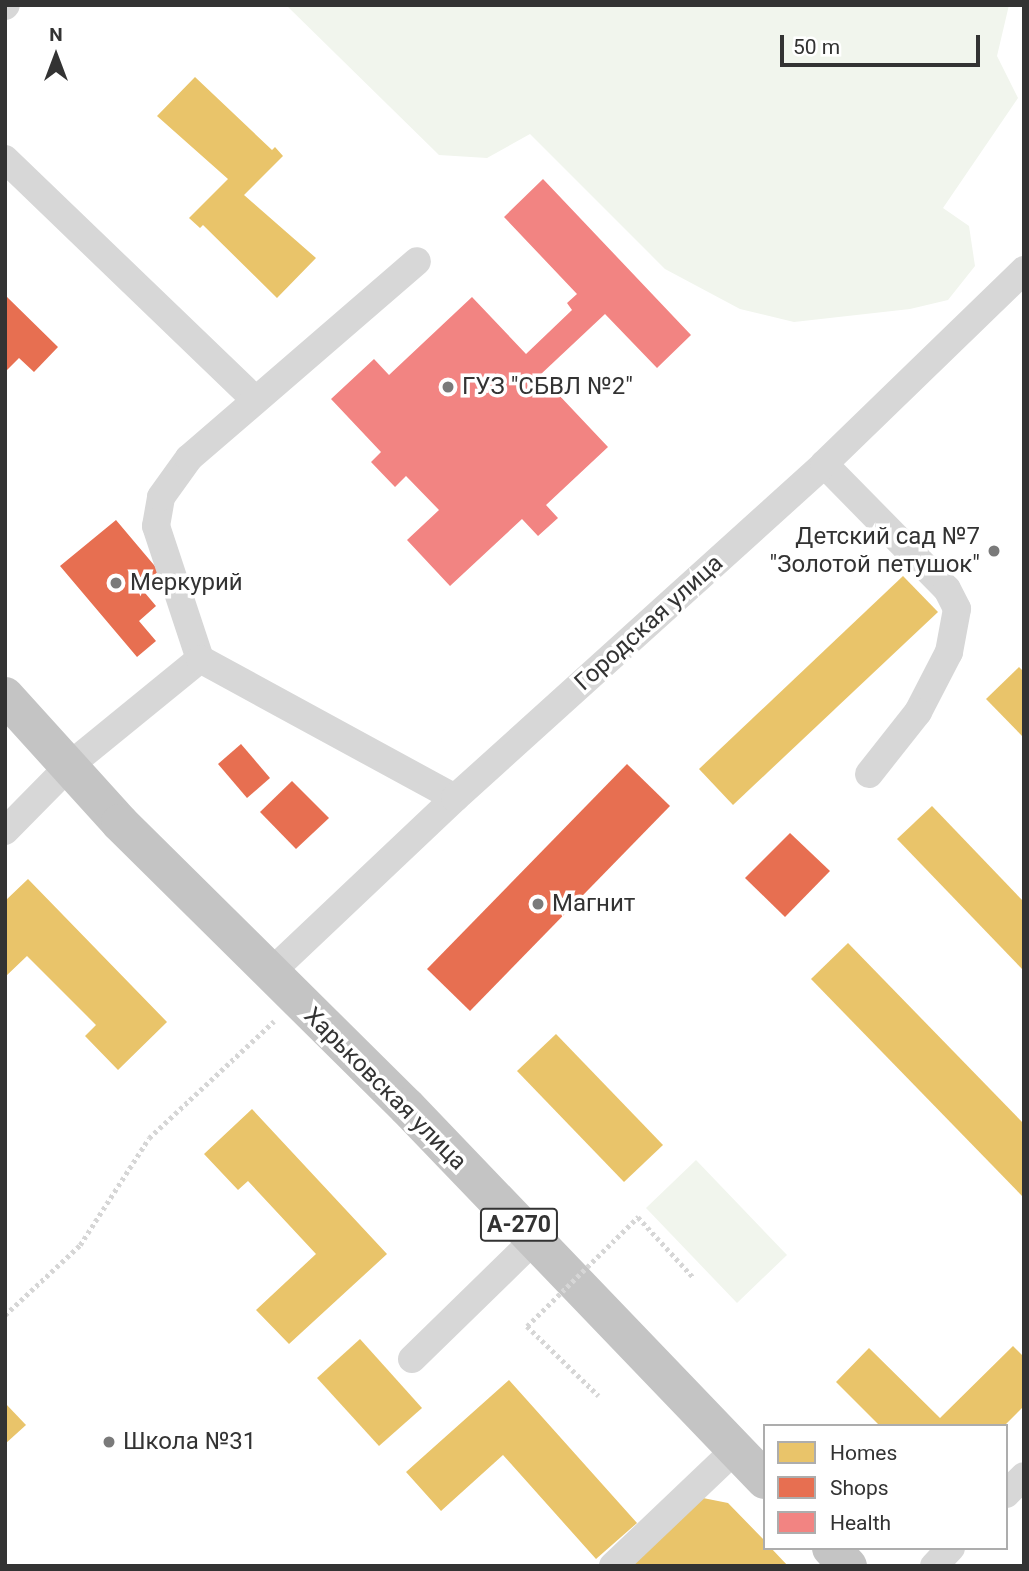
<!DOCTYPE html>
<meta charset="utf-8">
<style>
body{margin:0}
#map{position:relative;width:1029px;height:1571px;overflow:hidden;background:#fff;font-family:Roboto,sans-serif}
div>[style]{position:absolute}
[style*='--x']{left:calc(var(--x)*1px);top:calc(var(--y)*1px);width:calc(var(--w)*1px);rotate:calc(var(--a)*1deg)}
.green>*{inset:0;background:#f1f5ed}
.homes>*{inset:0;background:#e9c46a}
.shops>*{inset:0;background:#e76f51}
.health>*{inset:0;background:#f28482}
.path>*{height:4.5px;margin-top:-2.25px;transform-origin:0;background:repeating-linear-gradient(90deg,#d6d6d6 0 3.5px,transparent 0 7px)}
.minor>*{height:28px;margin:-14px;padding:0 14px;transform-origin:14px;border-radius:14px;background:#d7d7d7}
.highway>*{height:38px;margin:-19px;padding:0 19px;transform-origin:19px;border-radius:19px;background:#c4c4c4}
.path-bridge>*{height:4.5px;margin-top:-2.25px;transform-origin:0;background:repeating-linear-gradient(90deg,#d6d6d6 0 3.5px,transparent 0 7px)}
.dots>*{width:19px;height:19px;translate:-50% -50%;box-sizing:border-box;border:4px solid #fff;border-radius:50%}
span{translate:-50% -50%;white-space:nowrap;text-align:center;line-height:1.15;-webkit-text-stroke:7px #fff;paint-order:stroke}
.shield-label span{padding:2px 5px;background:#fff;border:2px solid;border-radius:5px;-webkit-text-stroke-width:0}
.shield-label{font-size:23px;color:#333;font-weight:700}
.poi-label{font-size:24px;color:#333}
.left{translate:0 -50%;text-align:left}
.right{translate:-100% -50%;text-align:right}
.street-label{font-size:24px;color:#333}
.frame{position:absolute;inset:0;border:7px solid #333;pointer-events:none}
.legend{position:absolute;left:763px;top:1424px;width:245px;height:126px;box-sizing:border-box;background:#fff;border:2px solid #adadad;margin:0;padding:9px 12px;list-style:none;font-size:21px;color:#333}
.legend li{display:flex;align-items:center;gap:14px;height:35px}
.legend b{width:35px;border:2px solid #adadad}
.north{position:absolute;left:21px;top:21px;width:70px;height:70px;-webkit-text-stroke:5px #fff;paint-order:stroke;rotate:0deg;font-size:19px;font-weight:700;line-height:28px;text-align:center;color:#333}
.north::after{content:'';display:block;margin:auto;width:24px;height:32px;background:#333;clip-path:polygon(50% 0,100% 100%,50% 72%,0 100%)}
.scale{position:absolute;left:780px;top:35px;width:200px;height:32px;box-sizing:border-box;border:4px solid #333;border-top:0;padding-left:9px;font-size:21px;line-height:24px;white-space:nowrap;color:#333;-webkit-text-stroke:5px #fff;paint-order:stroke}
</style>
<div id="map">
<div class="green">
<i style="clip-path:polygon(286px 5px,1009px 5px,997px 56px,1018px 98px,943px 208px,969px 226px,975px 266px,948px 300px,910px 309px,794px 322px,740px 309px,665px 269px,530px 134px,487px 158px,439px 155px)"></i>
<i style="clip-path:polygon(696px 1160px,787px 1255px,737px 1303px,646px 1208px)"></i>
</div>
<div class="homes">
<i style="clip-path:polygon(195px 77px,272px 150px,275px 147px,283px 156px,244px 195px,316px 258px,277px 298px,203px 225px,200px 228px,189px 218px,228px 179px,157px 116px)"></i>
<i style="clip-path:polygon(903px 576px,938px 612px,733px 805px,699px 769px)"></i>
<i style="clip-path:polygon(1019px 667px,1024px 672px,1024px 738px,986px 699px)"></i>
<i style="clip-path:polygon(932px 806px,1024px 902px,1024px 971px,897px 839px)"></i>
<i style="clip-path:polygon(28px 879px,167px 1022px,118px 1070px,85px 1036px,96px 1025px,27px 956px,5px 977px,5px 901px)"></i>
<i style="clip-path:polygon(848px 943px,1024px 1124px,1024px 1198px,811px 979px)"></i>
<i style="clip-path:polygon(556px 1034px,663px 1145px,624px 1182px,517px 1071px)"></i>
<i style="clip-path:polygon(252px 1109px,387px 1254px,289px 1344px,256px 1310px,316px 1254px,248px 1181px,238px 1190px,204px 1154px)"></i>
<i style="clip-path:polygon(360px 1339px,422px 1408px,379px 1446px,317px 1378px)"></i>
<i style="clip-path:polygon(1013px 1346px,1024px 1357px,1024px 1406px,1004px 1426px,880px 1426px,836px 1382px,869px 1348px,940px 1418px)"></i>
<i style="clip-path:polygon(509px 1380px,637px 1523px,596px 1559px,503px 1455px,441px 1511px,406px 1472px)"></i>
<i style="clip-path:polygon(5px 1403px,26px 1425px,5px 1444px)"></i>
<i style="clip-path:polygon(703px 1498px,728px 1503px,765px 1541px,765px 1548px,771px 1548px,788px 1566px,626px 1566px)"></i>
</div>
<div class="shops">
<i style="clip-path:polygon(5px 295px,58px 347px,34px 372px,19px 358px,5px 372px)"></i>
<i style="clip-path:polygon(116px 520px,159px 571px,140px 587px,156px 606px,139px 621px,156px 641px,137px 657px,60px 566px)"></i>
<i style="clip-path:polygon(241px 744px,270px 778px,247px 798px,218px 764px)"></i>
<i style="clip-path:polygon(627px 764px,670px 806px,470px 1011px,427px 969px)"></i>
<i style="clip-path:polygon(292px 781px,329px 818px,296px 849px,260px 812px)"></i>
<i style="clip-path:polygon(790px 833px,830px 871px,785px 917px,745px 878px)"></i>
</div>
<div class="health">
<i style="clip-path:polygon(543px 179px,691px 335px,657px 368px,605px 314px,540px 375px,608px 447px,546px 505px,558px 518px,538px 536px,522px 519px,450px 586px,407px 540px,439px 510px,406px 476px,395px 487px,371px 462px,381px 452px,331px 399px,374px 359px,389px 375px,472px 297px,526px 354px,572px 310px,567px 303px,577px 294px,504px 217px)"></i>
</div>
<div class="path">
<i style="--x:638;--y:1217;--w:81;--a:47.5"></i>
<i style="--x:5;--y:1315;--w:103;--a:-43"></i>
<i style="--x:80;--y:1245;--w:127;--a:-57.2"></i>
<i style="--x:149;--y:1138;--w:171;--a:-43.1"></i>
<i style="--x:527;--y:1326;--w:100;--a:44.2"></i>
</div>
<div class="minor">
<i style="--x:5;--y:6;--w:1;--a:-45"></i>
<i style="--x:5;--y:159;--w:347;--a:43.9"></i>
<i style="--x:824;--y:464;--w:175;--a:45.5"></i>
<i style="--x:947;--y:589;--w:22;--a:63"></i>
<i style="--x:957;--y:609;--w:44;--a:100.5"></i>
<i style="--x:949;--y:652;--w:68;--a:117.3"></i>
<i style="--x:918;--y:712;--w:79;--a:128.3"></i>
<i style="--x:200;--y:659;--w:140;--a:-108.3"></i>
<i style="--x:156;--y:526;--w:29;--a:-80"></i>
<i style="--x:161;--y:497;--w:48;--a:-54.3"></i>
<i style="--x:189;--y:458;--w:301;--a:-40.8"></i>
<i style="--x:5;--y:831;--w:93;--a:-45.4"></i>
<i style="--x:70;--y:765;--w:168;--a:-39.2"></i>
<i style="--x:200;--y:659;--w:290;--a:28.6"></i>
<i style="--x:270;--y:973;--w:255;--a:-43.4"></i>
<i style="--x:455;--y:798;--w:498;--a:-42.1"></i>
<i style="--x:824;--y:464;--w:279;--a:-44.1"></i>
<i style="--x:412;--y:1359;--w:170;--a:-44.3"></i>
<i style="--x:1006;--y:1494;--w:25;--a:-45"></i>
<i style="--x:613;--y:1566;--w:168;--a:-43.6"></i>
<i style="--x:934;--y:1566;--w:25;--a:-47"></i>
</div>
<div class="highway">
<i style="--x:5;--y:696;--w:171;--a:47.8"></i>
<i style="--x:120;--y:823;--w:404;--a:44.7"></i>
<i style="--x:407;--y:1107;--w:517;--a:46.18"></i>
<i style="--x:831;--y:1548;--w:25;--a:47"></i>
</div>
<div class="path-bridge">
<i style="--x:527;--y:1326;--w:156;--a:-44.5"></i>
</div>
<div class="dots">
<i style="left:448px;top:387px;background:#7a7a7a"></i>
<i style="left:994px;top:551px;background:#7a7a7a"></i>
<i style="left:116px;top:583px;background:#7a7a7a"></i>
<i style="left:538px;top:904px;background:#7a7a7a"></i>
<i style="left:109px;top:1442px;background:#7a7a7a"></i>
</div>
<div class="shield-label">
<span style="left:519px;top:1225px">А-270</span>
</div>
<div class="poi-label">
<span class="left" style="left:462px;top:387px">ГУЗ "СБВЛ №2"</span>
<span class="right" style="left:980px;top:551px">Детский сад №7<br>"Золотой петушок"</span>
<span class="left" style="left:130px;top:583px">Меркурий</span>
<span class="left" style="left:552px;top:904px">Магнит</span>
<span class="left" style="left:123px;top:1442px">Школа №31</span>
</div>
<div class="street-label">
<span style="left:649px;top:623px;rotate:-42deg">Городская улица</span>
<span style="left:385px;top:1089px;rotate:45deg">Харьковская улица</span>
</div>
<div class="frame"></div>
<ul class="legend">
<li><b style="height:19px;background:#e9c46a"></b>Homes</li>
<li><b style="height:19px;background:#e76f51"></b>Shops</li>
<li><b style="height:19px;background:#f28482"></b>Health</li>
</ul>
<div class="north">N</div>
<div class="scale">50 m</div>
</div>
